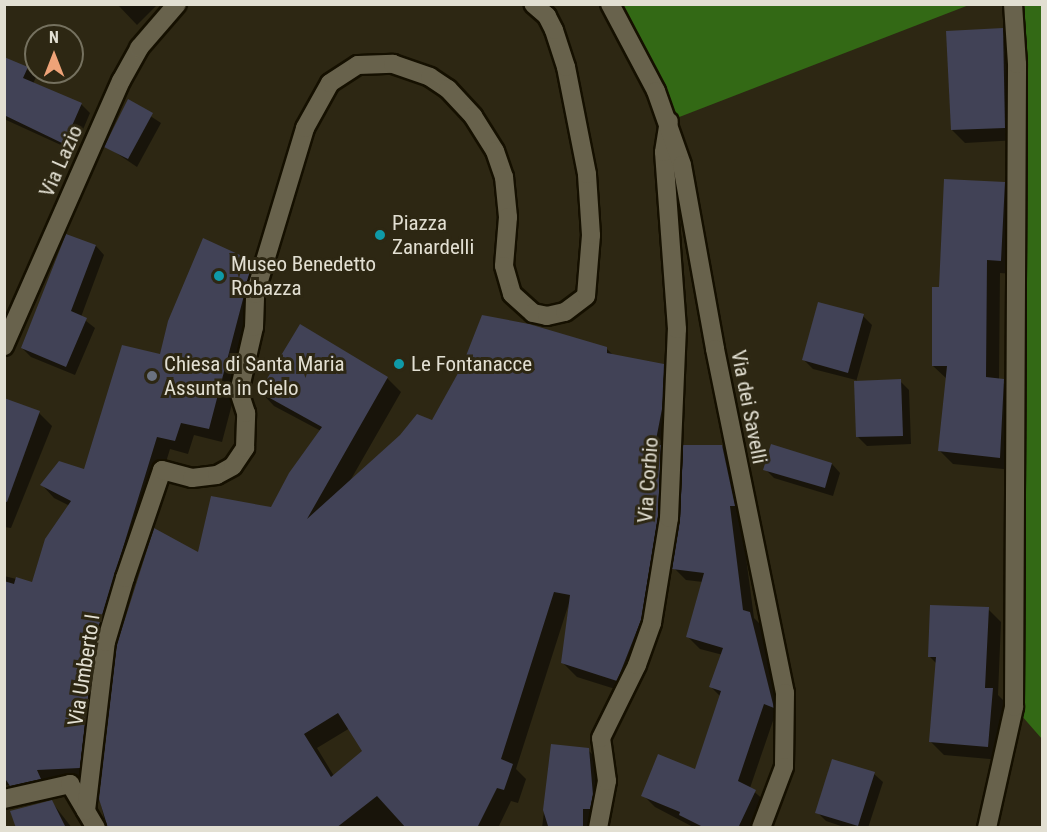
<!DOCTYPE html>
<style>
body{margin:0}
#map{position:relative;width:1047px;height:832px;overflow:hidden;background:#2d2713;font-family:"Roboto Condensed",sans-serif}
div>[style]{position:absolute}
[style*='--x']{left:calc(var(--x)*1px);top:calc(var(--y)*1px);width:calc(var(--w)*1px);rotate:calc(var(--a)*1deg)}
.forest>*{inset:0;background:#336915}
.shadow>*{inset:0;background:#0007}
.building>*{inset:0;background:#414256}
.roads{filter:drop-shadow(2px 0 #151000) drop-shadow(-2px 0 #151000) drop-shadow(0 2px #151000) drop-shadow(0 -2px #151000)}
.street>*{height:18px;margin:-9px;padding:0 9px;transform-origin:9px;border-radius:9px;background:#68624c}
.secondary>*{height:18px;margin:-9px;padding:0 9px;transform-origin:9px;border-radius:9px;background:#68624c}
.dots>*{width:16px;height:16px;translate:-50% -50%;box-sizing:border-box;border:3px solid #2d2713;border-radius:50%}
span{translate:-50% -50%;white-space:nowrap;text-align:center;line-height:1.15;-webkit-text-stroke:6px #2d2713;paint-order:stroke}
.street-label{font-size:21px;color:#e2dfd2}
.poi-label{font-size:21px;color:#e2dfd2}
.left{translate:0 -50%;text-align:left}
.frame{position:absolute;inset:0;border:6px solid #e2dfd2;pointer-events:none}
.north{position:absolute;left:24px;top:24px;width:60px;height:60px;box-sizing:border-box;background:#2d2713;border:2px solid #75715f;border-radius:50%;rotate:0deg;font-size:16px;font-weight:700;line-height:24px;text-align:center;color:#e2dfd2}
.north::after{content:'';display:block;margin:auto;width:21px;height:27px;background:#efa378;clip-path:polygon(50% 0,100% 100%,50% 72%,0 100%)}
</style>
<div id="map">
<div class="forest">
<i style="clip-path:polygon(611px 5px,969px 5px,669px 121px)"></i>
<i style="clip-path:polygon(1012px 5px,1042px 5px,1042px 739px,1014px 707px)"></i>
</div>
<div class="shadow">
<i style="clip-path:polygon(117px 4px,157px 4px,157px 5px,137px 25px)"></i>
<i style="clip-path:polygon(1003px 29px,1016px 43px,1018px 140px,965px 143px,952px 130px)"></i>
<i style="clip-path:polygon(4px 59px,27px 69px,36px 77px,33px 84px,81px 104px,90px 113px,74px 151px,4px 119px)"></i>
<i style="clip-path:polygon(129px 102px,161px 123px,137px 167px,106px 146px)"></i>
<i style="clip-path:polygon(1004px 183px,1017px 197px,1014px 274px,1000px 273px,999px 380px,1017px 394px,1013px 470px,953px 464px,940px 451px,947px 379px,933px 366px,940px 289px)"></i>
<i style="clip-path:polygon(67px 236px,96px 246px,104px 255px,81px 317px,95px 328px,75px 375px,31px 357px,22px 348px)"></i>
<i style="clip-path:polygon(252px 262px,266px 275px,222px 442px,194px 435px,188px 454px,170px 449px,108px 653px,92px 781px,48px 783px,24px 799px,10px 785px,4px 786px,4px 576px,33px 583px,76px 509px,54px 498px,42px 485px,85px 471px,161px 356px)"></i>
<i style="clip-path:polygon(863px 316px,872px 325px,856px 382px,900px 381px,909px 390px,911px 444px,867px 446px,858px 437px,856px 380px,813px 369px,804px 360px)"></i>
<i style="clip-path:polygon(evenodd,606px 348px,614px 356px,664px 366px,678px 380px,674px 460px,631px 694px,577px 677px,563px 663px,569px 603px,516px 769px,526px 779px,518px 803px,511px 801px,498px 828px,106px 828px,100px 799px,200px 554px,272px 509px,321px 431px,274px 406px,261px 392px,387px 378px,401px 392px,350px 481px,432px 422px,606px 348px,350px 728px,364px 751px,334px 776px,317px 748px,350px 728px)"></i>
<i style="clip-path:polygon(4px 400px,39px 413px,52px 426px,11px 528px,4px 527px)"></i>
<i style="clip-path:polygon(722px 446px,733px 458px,754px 618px,761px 625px,784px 718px,775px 715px,750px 788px,767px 803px,755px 828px,695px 828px,655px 807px,643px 795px,696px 771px,721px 697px,711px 687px,723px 655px,700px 649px,688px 637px,703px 582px,686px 580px,674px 568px)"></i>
<i style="clip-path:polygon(832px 464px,840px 473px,833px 496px,774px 478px,765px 469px)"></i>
<i style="clip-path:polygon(988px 609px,1001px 622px,998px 695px,1006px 703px,1001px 760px,944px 755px,930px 741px,937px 664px,929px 656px)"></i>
<i style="clip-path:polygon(552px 746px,588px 750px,600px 762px,595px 828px,542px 828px)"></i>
<i style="clip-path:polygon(874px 774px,883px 782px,868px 828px,847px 828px,826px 821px,817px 812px)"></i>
<i style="clip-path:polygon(51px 801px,72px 828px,22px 828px)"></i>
</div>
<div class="building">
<i style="clip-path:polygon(1003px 28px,1005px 128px,951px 130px,946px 31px)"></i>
<i style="clip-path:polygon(4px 57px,28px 67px,23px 78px,82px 103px,64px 144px,6px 116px,4px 119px)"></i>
<i style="clip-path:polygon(128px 99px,153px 113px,128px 159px,104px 147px)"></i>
<i style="clip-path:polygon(944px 179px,1005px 182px,1001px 261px,987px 260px,986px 377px,1004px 379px,1000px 458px,938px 451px,947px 366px,932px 366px,932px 287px,939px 287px)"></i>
<i style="clip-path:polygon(66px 234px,96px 245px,71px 311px,87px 318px,66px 367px,21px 348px)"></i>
<i style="clip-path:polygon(203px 238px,253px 261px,209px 429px,181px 423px,175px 441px,157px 437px,95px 639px,80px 768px,37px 770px,41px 779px,10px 786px,4px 777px,4px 581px,14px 584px,16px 577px,32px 582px,45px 539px,71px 501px,40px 485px,59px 461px,84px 469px,122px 345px,160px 354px,168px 321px)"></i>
<i style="clip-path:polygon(818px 302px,864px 314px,848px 373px,802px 360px)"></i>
<i style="clip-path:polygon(evenodd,482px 315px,529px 324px,607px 347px,607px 353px,664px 364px,662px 409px,655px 445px,661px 445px,658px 517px,641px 620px,617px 681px,561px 663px,570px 595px,554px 592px,501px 759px,513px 764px,504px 790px,497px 788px,477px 828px,406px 828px,377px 796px,336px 828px,108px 828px,99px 799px,117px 644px,154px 528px,198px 552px,211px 496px,271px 507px,289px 473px,322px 427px,259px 392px,300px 324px,388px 377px,307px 519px,400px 435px,417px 414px,432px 420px,462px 366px,482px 315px,338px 713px,362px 751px,331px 777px,304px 734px,338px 713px)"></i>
<i style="clip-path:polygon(901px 379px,903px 436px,856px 437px,854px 381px)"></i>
<i style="clip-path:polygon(4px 398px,40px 411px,7px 502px,4px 501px)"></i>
<i style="clip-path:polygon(771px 444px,832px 463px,825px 488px,763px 470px)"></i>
<i style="clip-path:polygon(683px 445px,722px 445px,735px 506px,730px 506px,743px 610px,750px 612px,774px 708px,764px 704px,738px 781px,756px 790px,738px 828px,705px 828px,679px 815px,680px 812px,641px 796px,658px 754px,695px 769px,721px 691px,709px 687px,723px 648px,686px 637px,704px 573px,672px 569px,680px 519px)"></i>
<i style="clip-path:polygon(930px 605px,989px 607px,985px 688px,993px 688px,988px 747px,929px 742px,936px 657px,928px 657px)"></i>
<i style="clip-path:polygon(551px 744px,589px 748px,593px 795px,590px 809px,583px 809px,583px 828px,548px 826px,543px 810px)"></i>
<i style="clip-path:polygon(832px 759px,875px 772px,858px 826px,815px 813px)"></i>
<i style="clip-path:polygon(52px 800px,66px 828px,16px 828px,10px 811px)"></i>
</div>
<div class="roads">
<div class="street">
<i style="--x:4;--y:346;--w:290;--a:-66.2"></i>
<i style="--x:121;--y:81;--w:38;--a:-61"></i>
<i style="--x:139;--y:48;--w:58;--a:-49.2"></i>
<i style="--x:4;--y:799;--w:68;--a:-12.8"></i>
<i style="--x:70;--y:784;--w:51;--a:59.4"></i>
<i style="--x:86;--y:811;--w:170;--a:-83.3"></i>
<i style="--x:106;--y:642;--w:67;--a:-73.5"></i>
<i style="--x:125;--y:578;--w:114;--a:-71.1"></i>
<i style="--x:162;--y:470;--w:31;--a:15"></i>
<i style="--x:192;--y:478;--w:25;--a:-7"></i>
<i style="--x:217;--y:475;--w:18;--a:-29"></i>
<i style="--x:233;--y:466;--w:22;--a:-56"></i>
<i style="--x:245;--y:448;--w:35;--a:-88"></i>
<i style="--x:246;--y:413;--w:22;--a:-108"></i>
<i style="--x:239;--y:392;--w:67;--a:-77"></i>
<i style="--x:254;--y:327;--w:33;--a:-88"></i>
<i style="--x:255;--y:294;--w:173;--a:-73.2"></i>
<i style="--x:305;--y:128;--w:51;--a:-60.9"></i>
<i style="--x:330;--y:83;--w:33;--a:-33"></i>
<i style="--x:358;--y:65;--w:35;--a:-2"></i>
<i style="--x:393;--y:64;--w:39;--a:19"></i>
<i style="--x:430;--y:77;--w:22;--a:34"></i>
<i style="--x:448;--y:89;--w:37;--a:47"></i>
<i style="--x:473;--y:116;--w:41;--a:57.8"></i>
<i style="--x:495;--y:151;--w:28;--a:71"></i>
<i style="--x:504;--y:177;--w:40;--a:84.3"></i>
<i style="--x:508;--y:217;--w:49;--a:94.7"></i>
<i style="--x:504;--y:266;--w:29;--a:74"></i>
<i style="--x:512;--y:294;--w:28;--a:42"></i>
<i style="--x:533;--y:313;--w:14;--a:12"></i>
<i style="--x:547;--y:316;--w:18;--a:-13"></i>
<i style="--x:565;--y:312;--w:26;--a:-37"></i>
<i style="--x:586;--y:296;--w:61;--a:-85.3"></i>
<i style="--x:591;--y:235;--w:61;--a:-93.8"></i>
<i style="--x:587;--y:174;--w:109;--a:-101.1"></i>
<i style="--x:566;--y:67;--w:39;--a:-108"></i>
<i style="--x:554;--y:30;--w:16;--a:-117"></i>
<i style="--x:547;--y:16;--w:18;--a:-139"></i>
<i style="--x:598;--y:828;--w:48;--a:-79.2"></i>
<i style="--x:607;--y:781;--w:43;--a:-97.9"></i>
<i style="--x:601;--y:738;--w:81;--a:-63.7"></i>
<i style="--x:637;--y:665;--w:45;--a:-70.3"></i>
<i style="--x:652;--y:623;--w:106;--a:-80.8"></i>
<i style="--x:669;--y:518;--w:189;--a:-87.6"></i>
<i style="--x:677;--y:329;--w:177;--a:-94.2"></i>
<i style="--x:664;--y:152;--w:31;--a:-81"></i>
</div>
<div class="secondary">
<i style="--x:610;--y:4;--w:98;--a:62.1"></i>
<i style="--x:656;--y:91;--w:78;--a:70.6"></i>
<i style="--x:682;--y:165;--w:187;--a:79.8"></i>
<i style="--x:715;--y:349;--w:351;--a:78.5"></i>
<i style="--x:785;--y:693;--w:74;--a:90.8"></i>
<i style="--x:784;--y:767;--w:65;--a:110.7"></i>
<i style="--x:987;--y:828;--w:124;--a:-77.4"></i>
<i style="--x:1014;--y:707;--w:643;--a:-89.73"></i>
<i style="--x:1017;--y:64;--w:60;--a:-93.8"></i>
</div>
</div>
<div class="dots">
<i style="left:380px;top:235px;background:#0f9aa8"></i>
<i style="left:219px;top:276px;background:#0f9aa8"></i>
<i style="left:399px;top:364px;background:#0f9aa8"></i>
<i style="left:152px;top:376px;background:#6b7280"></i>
</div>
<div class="street-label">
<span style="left:61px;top:161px;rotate:-66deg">Via Lazio</span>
<span style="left:749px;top:407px;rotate:79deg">Via dei Savelli</span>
<span style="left:648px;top:480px;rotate:-86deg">Via Corbio</span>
<span style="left:84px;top:670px;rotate:-81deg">Via Umberto I</span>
</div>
<div class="poi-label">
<span class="left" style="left:392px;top:235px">Piazza<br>Zanardelli</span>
<span class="left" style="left:231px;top:276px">Museo Benedetto<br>Robazza</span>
<span class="left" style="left:164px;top:376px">Chiesa di Santa Maria<br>Assunta in Cielo</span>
<span class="left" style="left:411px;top:364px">Le Fontanacce</span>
</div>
<div class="frame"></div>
<div class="north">N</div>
</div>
